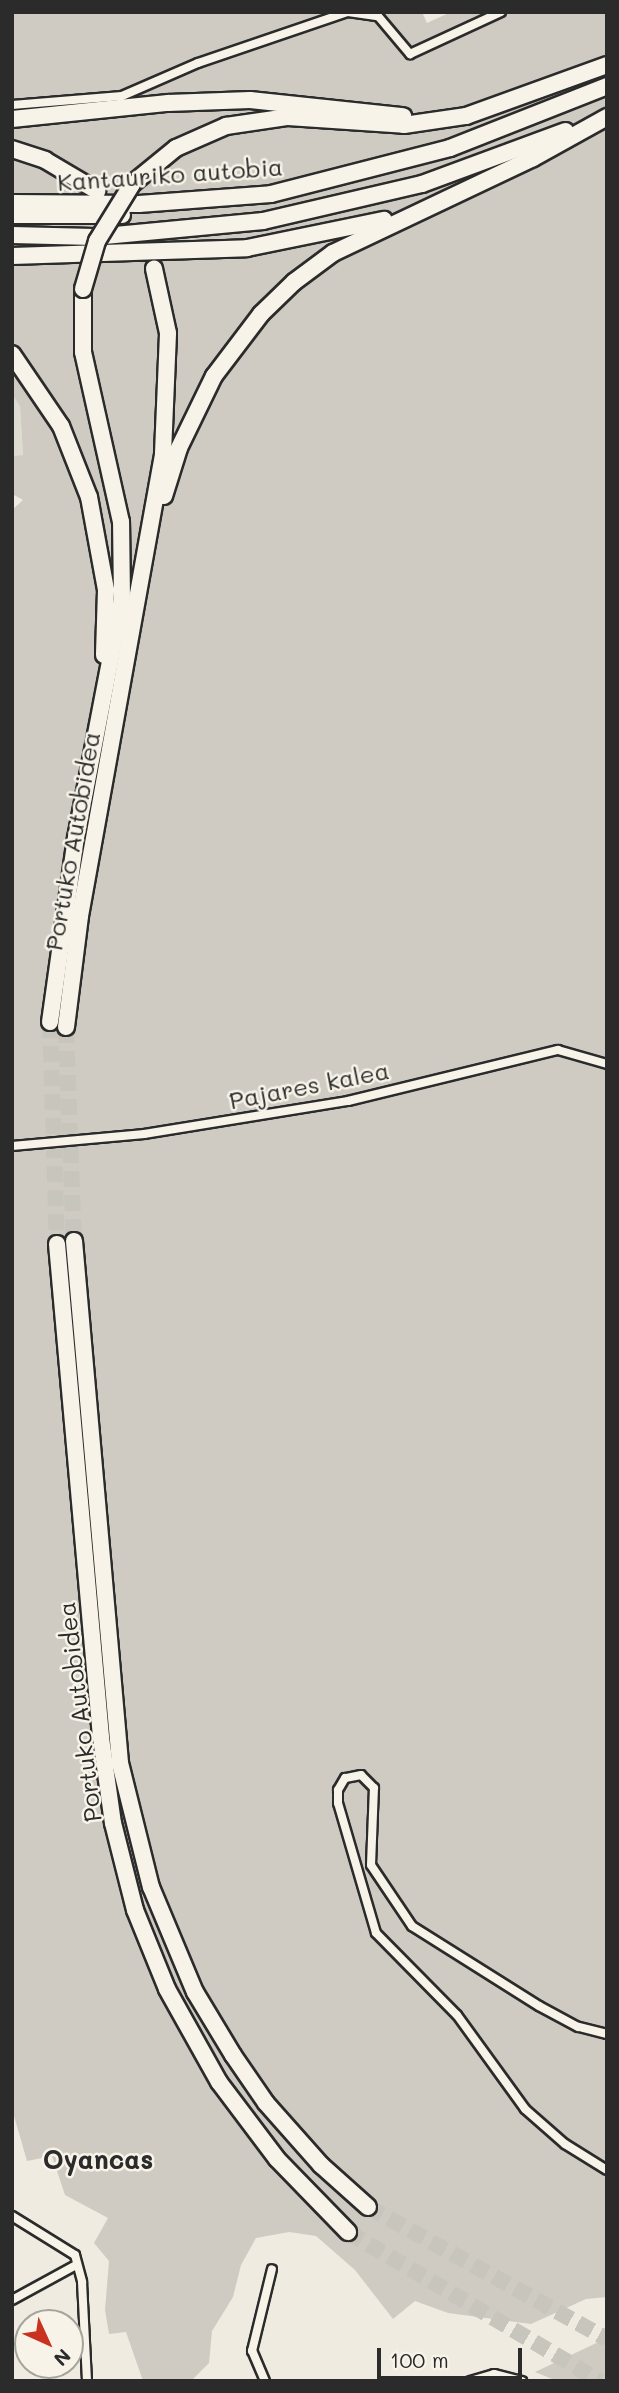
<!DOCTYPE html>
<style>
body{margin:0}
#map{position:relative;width:619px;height:2393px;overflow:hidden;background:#efebe0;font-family:Mali,sans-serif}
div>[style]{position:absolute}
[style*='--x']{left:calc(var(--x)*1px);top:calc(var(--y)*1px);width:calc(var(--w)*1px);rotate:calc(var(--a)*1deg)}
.built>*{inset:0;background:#dedbd1}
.green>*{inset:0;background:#cfcbc2}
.motorway-tunnel>*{height:16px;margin-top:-8px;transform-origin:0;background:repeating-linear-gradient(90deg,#c8c5bc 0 16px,transparent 0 24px)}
.roads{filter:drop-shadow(2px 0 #2b2b2b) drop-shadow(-2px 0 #2b2b2b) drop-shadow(0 2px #2b2b2b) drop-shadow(0 -2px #2b2b2b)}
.minor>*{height:8px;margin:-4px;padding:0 4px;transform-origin:4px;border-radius:4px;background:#f7f3e8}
.motorway>*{height:16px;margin:-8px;padding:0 8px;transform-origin:8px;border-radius:8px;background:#f7f3e8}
.bridges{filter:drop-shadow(2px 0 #2b2b2b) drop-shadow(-2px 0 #2b2b2b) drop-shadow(0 2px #2b2b2b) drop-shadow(0 -2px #2b2b2b)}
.motorway-bridge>*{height:16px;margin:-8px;padding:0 8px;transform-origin:8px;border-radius:8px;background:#f7f3e8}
span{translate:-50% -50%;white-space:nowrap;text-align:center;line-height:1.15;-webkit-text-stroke:5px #f7f3e8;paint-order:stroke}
.street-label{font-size:24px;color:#2b2b2b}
.neighbourhood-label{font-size:26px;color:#2b2b2b;font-weight:700}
.frame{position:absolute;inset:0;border:14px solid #2b2b2b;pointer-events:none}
.north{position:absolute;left:14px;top:2309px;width:70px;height:70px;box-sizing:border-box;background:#f7f3e8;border:2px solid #a5a39c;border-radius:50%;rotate:135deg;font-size:19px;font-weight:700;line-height:28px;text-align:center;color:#2b2b2b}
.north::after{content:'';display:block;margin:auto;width:24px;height:32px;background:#c8321e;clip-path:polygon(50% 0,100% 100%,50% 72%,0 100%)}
.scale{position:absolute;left:377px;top:2348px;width:145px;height:32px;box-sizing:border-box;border:4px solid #2b2b2b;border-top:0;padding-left:9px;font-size:21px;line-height:24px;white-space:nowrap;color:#2b2b2b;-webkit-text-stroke:5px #f7f3e8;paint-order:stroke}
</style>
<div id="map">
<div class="built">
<i style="clip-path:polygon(12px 394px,20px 405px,23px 455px,12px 456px)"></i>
</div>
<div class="green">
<i style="clip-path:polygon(12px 12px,422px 12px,427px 23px,451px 12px,607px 12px,607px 2297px,586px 2299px,531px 2324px,448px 2313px,415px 2301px,393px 2319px,355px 2270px,316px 2236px,289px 2232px,256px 2238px,241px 2265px,233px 2297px,212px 2331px,209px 2363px,191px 2381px,143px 2381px,126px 2332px,109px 2334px,105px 2310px,109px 2261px,94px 2243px,108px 2218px,65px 2195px,52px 2156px,27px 2161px,12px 2109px,12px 510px,23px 500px,12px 494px,12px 456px,23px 455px,20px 406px,12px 394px)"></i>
<i style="clip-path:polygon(607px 2338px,607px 2381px,557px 2381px,535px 2372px)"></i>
</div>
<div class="motorway-tunnel">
<i style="--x:111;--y:208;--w:75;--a:54.8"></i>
<i style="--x:50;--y:1022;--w:222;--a:88.2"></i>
<i style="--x:66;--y:1027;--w:214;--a:87.9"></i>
<i style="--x:368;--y:2207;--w:273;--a:28.9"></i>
<i style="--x:348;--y:2232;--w:293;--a:30.6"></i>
</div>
<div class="roads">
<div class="minor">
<i style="--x:12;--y:105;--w:110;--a:-4.7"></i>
<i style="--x:122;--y:96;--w:83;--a:-23.5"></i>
<i style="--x:198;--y:63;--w:158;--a:-18.8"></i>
<i style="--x:348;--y:12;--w:30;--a:8"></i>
<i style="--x:378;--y:16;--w:50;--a:49.9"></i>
<i style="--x:410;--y:54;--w:100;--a:-24.8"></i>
<i style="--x:12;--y:1146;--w:133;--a:-5.2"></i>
<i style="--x:144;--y:1134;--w:207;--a:-9.2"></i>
<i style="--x:348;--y:1101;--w:216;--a:-13.7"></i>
<i style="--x:558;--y:1050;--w:51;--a:15.9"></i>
<i style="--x:607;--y:2034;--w:30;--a:-166"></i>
<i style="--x:578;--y:2027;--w:44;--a:-151.7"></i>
<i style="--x:539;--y:2006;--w:150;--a:-147.8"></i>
<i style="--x:412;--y:1926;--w:73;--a:-123.9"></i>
<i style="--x:371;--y:1865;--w:77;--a:-87.8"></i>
<i style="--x:374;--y:1788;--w:18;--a:-135"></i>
<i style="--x:361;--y:1775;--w:16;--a:169"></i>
<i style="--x:345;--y:1778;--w:14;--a:120"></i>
<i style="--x:338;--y:1790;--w:13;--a:90"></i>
<i style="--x:338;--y:1803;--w:135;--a:73.7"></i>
<i style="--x:376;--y:1933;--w:115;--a:45.4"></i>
<i style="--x:457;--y:2015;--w:116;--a:54.1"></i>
<i style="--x:525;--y:2109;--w:53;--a:41.2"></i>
<i style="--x:565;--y:2144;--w:49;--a:31.8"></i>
<i style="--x:12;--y:2216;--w:74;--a:31.8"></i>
<i style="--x:75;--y:2255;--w:28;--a:75"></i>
<i style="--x:82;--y:2282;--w:99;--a:87.1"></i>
<i style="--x:12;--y:2300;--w:71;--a:-28.7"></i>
<i style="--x:265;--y:2381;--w:33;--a:-113"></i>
<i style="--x:252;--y:2351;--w:84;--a:-76.3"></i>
<i style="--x:470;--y:2381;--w:25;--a:-16"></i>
<i style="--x:494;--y:2374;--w:29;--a:14"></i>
</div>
<div class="motorway">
<i style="--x:12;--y:119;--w:157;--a:-5.9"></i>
<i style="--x:168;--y:103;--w:82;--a:-2.1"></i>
<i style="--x:250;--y:100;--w:154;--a:6"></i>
<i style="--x:12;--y:149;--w:35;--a:18"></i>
<i style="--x:45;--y:160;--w:61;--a:30.8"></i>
<i style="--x:132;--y:184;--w:57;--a:-39.3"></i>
<i style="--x:176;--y:148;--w:55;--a:-23.7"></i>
<i style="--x:226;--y:126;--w:63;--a:-8.3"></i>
<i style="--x:288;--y:117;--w:116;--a:3.9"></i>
<i style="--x:404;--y:125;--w:63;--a:-8.3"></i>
<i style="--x:466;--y:116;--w:150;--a:-19.9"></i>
<i style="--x:12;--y:203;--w:127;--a:0.5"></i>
<i style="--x:139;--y:204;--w:132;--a:-4.3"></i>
<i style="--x:271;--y:194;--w:185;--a:-14.4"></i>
<i style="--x:450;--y:148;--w:169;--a:-21.5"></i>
<i style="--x:12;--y:215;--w:110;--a:0"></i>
<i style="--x:12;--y:235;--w:82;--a:1.4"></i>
<i style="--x:94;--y:237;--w:170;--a:-5.4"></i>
<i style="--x:263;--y:221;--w:163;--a:-13.1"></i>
<i style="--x:422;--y:184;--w:153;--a:-20.3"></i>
<i style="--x:12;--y:256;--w:235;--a:-1.9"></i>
<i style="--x:247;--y:248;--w:140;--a:-11.6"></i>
<i style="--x:12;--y:354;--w:87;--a:55.8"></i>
<i style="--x:61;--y:426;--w:76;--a:68.5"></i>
<i style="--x:89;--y:497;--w:95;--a:79.6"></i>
<i style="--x:106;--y:590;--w:65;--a:91.8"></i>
<i style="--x:164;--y:496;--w:50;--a:-72.6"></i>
<i style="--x:179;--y:448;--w:80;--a:-64.1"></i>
<i style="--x:214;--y:376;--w:78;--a:-52.8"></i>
<i style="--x:261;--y:314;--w:46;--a:-44.1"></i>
<i style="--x:294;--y:282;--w:49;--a:-36.6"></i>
<i style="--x:333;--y:253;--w:221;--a:-25.4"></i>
<i style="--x:533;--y:158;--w:85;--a:-29"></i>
<i style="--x:50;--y:1022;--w:186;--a:-82"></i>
<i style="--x:76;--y:838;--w:242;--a:-79.1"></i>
<i style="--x:122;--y:600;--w:78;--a:-90.7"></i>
<i style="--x:121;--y:522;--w:174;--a:-102.6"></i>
<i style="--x:83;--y:352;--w:63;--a:-90"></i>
<i style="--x:66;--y:1027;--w:112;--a:-82.8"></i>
<i style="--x:80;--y:916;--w:470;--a:-79.8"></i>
<i style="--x:163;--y:453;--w:120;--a:-87.6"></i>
<i style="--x:168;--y:333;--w:66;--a:-102.3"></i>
<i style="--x:74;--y:1241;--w:524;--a:84.96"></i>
<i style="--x:120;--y:1763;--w:128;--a:76"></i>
<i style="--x:151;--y:1887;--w:114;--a:67.3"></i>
<i style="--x:195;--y:1992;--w:74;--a:58.9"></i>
<i style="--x:233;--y:2055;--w:58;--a:55.5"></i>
<i style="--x:266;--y:2103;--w:83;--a:48.4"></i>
<i style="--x:321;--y:2165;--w:63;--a:41.8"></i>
<i style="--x:57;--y:1244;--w:496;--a:84.9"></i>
<i style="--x:101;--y:1738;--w:86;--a:82"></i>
<i style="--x:113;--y:1823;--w:90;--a:75.8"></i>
<i style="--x:135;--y:1910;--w:85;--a:67.9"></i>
<i style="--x:167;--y:1989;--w:107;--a:60.8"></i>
<i style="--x:219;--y:2082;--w:96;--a:53"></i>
<i style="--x:277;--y:2159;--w:102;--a:45.8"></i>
</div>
</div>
<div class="bridges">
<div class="motorway-bridge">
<i style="--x:83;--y:289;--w:50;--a:-73.7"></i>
<i style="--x:97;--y:241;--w:67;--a:-58.4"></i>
</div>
</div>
<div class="street-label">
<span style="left:170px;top:174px;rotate:-4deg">Kantauriko autobia</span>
<span style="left:72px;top:841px;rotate:-80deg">Portuko Autobidea</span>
<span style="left:309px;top:1085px;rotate:-11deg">Pajares kalea</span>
<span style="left:79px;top:1712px;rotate:-97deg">Portuko Autobidea</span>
</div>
<div class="neighbourhood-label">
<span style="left:98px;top:2160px">Oyancas</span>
</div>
<div class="frame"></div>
<div class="north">N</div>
<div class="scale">100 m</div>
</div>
